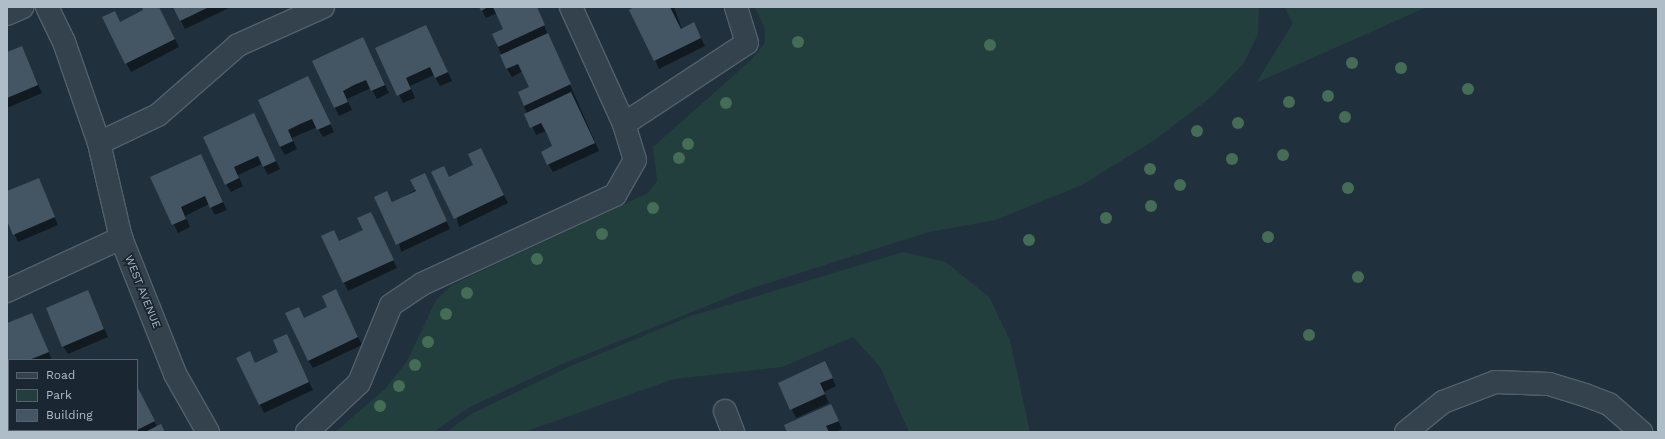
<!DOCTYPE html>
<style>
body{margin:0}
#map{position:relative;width:1665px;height:439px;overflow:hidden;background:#20313d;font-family:"Work Sans",sans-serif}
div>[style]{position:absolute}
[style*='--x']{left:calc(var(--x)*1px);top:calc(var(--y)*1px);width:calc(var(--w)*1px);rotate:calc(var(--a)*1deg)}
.green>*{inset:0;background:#223e3d}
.shadow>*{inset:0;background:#0007}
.building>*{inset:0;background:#445664}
.roads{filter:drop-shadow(1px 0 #52606b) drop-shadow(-1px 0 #52606b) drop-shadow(0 1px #52606b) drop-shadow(0 -1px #52606b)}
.minor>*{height:22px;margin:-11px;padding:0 11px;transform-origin:11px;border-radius:11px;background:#34424d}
.trees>*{width:12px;height:12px;margin:-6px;border-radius:50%;background:#456c55}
span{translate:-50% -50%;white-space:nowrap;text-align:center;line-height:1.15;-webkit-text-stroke:3.5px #1a2732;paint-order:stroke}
.street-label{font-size:11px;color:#afbdc9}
.frame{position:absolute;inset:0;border:8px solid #afbdc9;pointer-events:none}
.legend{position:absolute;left:8px;top:359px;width:130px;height:72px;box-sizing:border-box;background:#1a2732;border:1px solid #56636e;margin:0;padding:5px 7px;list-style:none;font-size:12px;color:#afbdc9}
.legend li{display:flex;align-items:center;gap:8px;height:20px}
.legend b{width:20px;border:1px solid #56636e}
</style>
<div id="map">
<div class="green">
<i style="clip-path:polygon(754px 7px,1259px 7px,1258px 34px,1244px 63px,1210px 98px,1153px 141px,1082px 185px,996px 220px,929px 232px,749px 289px,560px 365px,468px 408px,434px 432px,335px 432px,385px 389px,407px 361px,436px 300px,452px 285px,648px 193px,657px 181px,653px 147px,750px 61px,765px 43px,764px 26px)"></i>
<i style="clip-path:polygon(1284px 7px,1427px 7px,1256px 83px,1293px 23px)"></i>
<i style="clip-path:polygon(903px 252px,946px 262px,989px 297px,1010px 340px,1030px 432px,909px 432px,880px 367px,853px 337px,782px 367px,674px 379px,524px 432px,446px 432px,473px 413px,573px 365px,691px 316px)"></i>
</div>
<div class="shadow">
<i style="clip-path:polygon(143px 7px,159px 7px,179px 47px,131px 72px,103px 18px,115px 12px,120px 23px,145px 11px)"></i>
<i style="clip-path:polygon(174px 7px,231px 7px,185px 29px)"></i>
<i style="clip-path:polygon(480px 7px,536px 7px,599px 151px,553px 172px,548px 164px,553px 147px,546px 131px,536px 135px,524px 106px,530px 88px,523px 71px,512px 77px,507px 69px,493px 35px,504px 29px,497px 13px,486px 18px)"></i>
<i style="clip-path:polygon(631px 7px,674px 7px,682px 29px,698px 32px,705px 46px,659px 69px)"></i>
<i style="clip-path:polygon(430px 34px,452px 81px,440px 86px,434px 75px,410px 86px,415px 98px,403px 103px,377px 48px)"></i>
<i style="clip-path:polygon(367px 46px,389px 93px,377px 99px,371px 88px,347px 99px,352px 110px,339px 116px,313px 61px)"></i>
<i style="clip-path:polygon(21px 47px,42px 93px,7px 108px,7px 53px)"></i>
<i style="clip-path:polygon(308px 77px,334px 132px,323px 137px,317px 127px,292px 138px,297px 149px,285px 155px,280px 147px)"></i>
<i style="clip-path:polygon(254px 115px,280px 169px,268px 175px,262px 164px,238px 175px,243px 186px,231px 192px,226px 184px)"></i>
<i style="clip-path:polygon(481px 149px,508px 203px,459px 227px,444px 167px,449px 178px,474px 166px)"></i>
<i style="clip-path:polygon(201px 155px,227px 210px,215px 215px,209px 204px,185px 216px,190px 227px,178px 233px,152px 178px)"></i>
<i style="clip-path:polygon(38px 179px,58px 225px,18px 242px,7px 218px,7px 192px)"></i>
<i style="clip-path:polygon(429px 182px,450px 229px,401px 252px,387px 192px,393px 203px)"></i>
<i style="clip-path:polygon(371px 213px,397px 268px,348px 291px,322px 236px,339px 242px,364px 230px)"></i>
<i style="clip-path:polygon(336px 290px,362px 345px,313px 368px,308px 360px,304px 319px,328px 307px)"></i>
<i style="clip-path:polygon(87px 291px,108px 337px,68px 354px,63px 346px)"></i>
<i style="clip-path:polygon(32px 314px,52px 360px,9px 360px,9px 371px,7px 324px)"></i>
<i style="clip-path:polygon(287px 335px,313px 390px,264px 413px,238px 358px,255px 364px,280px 352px)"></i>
<i style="clip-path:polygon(829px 371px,836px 386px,824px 392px,829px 403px,796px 418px,779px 383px)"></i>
<i style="clip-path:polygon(137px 387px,157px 427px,165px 432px,117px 432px,137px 430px)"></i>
<i style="clip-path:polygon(835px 414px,842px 429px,836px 432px,788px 432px)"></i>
</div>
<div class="building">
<i style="clip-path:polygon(142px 7px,159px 7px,175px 39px,125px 64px,102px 17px,115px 11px,120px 22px,143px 10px)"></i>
<i style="clip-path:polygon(173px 7px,209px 7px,180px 21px)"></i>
<i style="clip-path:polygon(479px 7px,488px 7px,481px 11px)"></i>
<i style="clip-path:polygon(493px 7px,537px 7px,545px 25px,498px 47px,492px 34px,503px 29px)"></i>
<i style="clip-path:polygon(634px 7px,670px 7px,681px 29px,694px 22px,701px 38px,654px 61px,629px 10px)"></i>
<i style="clip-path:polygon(426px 25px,448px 72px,435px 78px,430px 67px,406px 78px,411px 89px,397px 96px,375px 48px)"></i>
<i style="clip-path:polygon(548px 33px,571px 84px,524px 106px,518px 92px,529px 87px,518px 64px,506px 69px,500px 55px)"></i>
<i style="clip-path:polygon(363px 37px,385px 85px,371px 91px,366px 80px,354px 85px,343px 91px,348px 102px,334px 108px,312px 61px)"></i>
<i style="clip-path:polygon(22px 46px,38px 85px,7px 98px,7px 52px)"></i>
<i style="clip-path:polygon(308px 76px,331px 124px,317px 130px,312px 119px,300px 124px,288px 130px,293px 141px,280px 147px,258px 100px)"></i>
<i style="clip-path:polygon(571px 92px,595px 143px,547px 165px,541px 152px,552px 146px,547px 134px,541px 123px,530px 128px,524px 114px)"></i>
<i style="clip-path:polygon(254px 113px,276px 161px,263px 167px,258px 156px,234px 167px,239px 178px,225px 185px,203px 137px)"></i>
<i style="clip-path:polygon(481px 148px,504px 195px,454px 219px,431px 172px,444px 166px,449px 177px,473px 165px,468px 154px)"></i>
<i style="clip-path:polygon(201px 154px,223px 202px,210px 208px,205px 196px,181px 207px,186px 219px,172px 225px,150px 177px)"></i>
<i style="clip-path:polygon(425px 173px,447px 221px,396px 245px,374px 197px,387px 191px,392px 202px,416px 191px,410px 180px)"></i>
<i style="clip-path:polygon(39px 178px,55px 217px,13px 235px,7px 221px,7px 191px)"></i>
<i style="clip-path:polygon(371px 212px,394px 260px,343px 283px,321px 236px,334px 230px,339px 241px,363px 230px,357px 218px)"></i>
<i style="clip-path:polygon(336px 289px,358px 337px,308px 361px,285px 313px,299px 307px,304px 318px,327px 307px,322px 296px)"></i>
<i style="clip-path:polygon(88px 290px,104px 329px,62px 347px,46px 308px)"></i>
<i style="clip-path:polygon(32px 313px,49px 352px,29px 360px,9px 360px,7px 369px,7px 323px)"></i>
<i style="clip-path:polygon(287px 334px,309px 382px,259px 405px,236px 358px,250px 351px,255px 363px,278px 352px,273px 340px)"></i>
<i style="clip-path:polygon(825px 361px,833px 378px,820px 383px,825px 394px,790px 410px,778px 383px)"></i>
<i style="clip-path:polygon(137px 386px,155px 421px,137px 430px)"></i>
<i style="clip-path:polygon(831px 404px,839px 421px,826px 426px,829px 432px,787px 432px,784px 425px)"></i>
<i style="clip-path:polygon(161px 424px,165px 432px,145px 432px)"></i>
<i style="clip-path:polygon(115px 430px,137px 430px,133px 432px)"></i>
</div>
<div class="roads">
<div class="minor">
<i style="--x:47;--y:7;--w:39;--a:64"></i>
<i style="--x:64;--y:42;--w:107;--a:70.9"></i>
<i style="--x:99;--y:143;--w:98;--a:77"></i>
<i style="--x:121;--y:238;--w:146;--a:68.3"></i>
<i style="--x:175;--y:374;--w:67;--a:60.4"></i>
<i style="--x:7;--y:14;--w:17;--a:-24"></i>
<i style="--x:624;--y:124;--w:147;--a:-33.4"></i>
<i style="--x:747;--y:43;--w:38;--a:-107"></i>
<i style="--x:99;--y:143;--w:65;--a:-25.4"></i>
<i style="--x:158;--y:115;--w:106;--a:-41.2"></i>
<i style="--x:238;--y:45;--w:93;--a:-24.1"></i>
<i style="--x:7;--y:291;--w:126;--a:-24.9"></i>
<i style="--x:725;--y:411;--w:22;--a:69"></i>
<i style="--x:307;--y:432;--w:71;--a:-43.3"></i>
<i style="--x:359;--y:383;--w:84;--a:-67.7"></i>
<i style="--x:391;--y:305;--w:37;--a:-34"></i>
<i style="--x:422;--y:284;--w:213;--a:-24.8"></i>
<i style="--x:615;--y:195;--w:40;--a:-60.3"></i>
<i style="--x:635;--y:160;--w:38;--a:-107"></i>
<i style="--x:624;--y:124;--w:128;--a:-114.4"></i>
<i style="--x:1406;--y:432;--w:48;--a:-39"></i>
<i style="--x:1443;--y:402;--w:56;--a:-21"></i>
<i style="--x:1495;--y:382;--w:54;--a:2.1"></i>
<i style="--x:1549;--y:384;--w:38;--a:17"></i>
<i style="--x:1585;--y:395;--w:26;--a:21"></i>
<i style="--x:1609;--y:404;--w:43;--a:41.2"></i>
</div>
</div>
<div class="trees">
<i style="left:798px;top:42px"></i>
<i style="left:990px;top:45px"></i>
<i style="left:1352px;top:63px"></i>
<i style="left:1401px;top:68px"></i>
<i style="left:1468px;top:89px"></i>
<i style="left:1328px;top:96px"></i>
<i style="left:1289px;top:102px"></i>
<i style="left:726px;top:103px"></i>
<i style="left:1345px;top:117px"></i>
<i style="left:1238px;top:123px"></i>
<i style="left:1197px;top:131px"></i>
<i style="left:688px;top:144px"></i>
<i style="left:1283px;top:155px"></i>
<i style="left:679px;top:158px"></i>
<i style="left:1232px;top:159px"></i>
<i style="left:1150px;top:169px"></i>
<i style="left:1180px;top:185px"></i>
<i style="left:1348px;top:188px"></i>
<i style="left:1151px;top:206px"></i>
<i style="left:653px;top:208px"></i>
<i style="left:1106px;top:218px"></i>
<i style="left:602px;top:234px"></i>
<i style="left:1268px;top:237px"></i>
<i style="left:1029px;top:240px"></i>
<i style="left:537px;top:259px"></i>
<i style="left:1358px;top:277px"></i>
<i style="left:467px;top:293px"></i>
<i style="left:446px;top:314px"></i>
<i style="left:1309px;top:335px"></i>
<i style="left:428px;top:342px"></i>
<i style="left:415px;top:365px"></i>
<i style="left:399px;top:386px"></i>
<i style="left:380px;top:406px"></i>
</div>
<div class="street-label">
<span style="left:142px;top:292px;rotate:68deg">WEST AVENUE</span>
</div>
<div class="frame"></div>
<ul class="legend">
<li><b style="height:5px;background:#34424d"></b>Road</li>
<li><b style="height:11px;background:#223e3d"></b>Park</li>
<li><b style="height:11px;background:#445664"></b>Building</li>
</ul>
</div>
